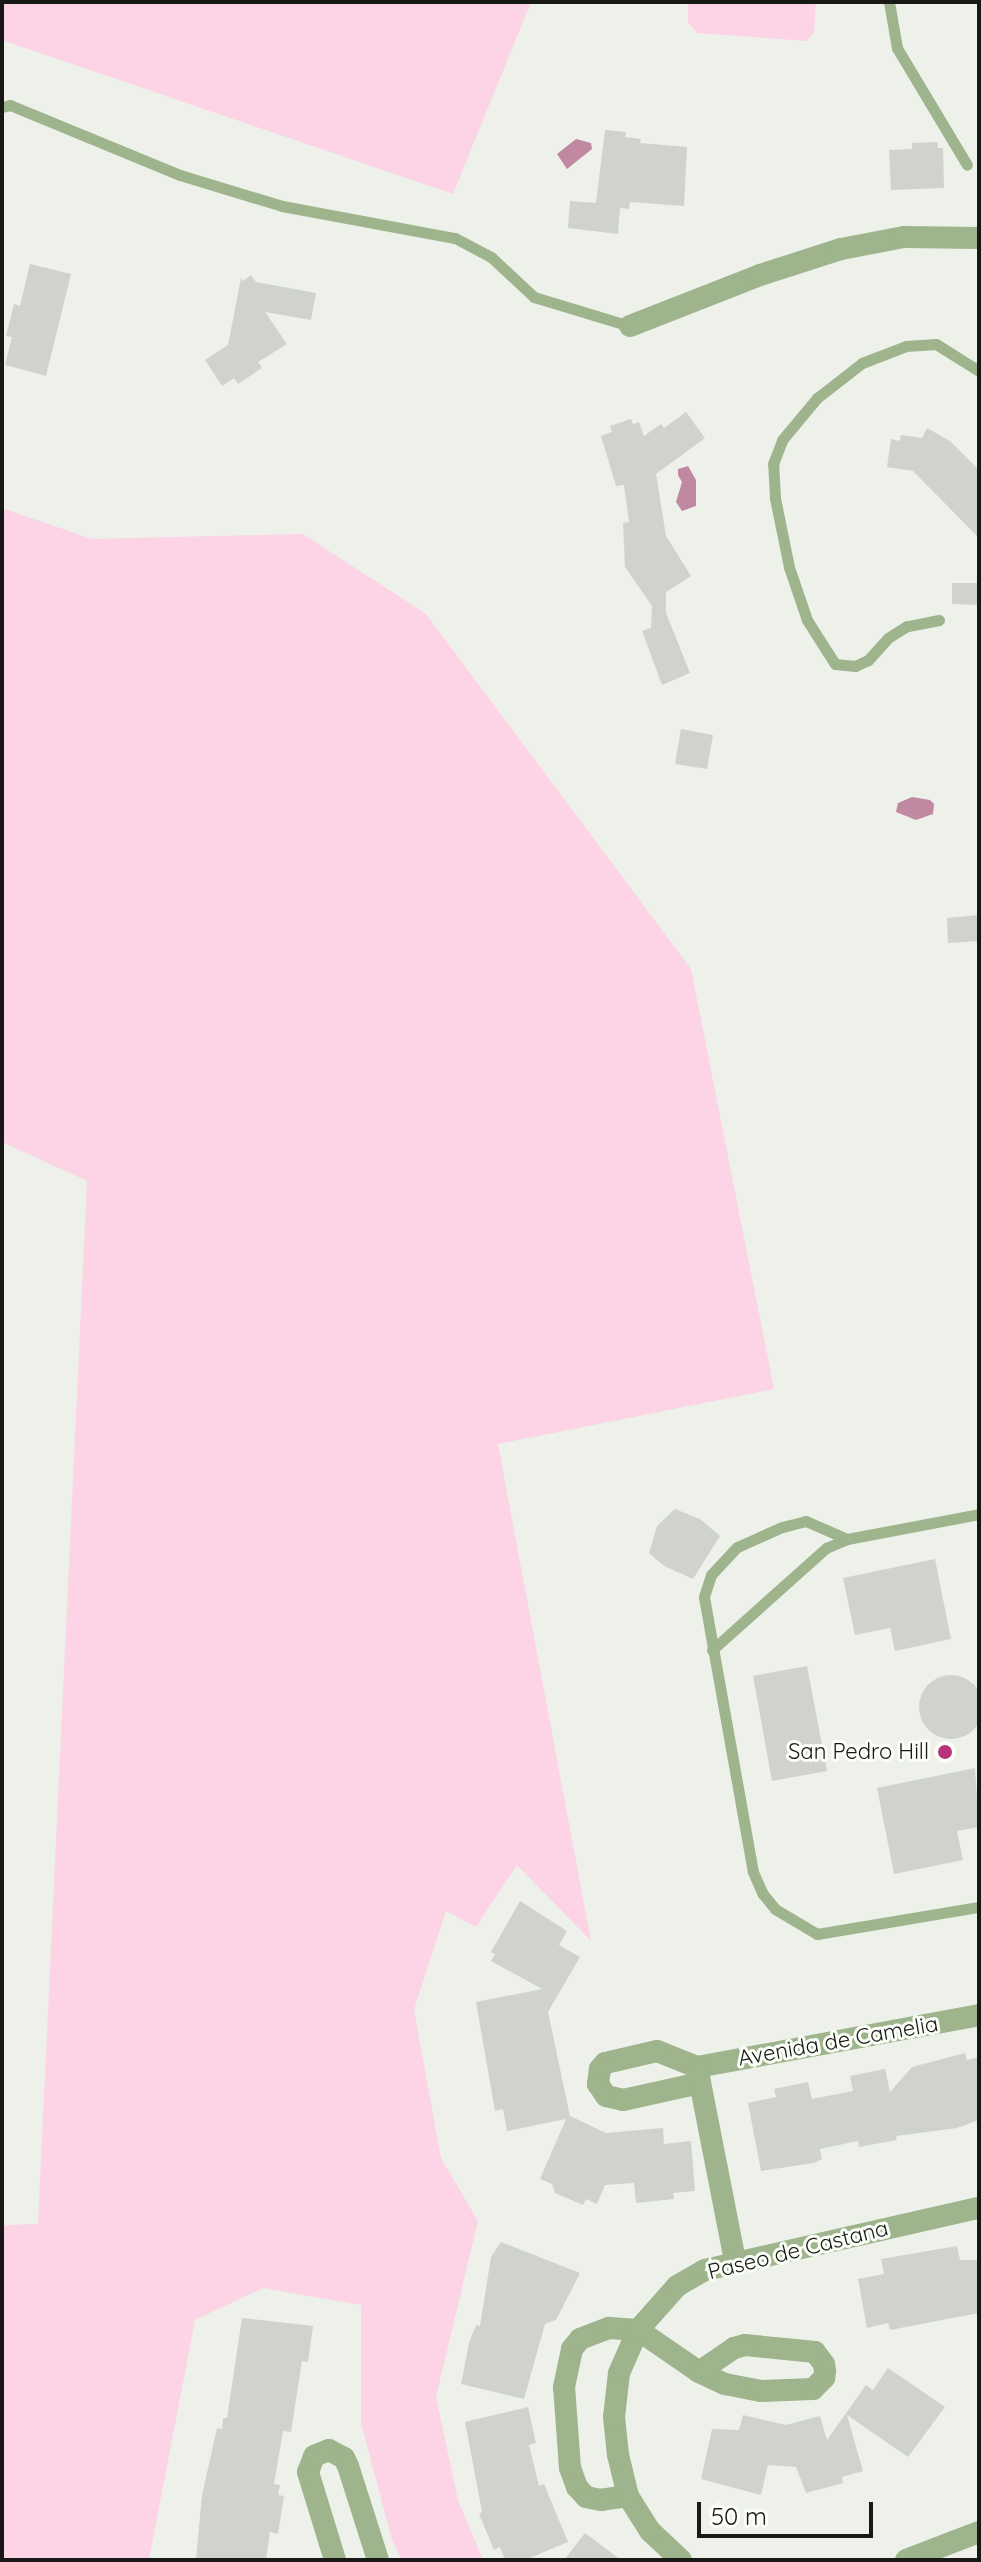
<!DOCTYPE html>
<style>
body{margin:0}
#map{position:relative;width:981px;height:2562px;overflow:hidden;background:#edf1ea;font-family:Quicksand,sans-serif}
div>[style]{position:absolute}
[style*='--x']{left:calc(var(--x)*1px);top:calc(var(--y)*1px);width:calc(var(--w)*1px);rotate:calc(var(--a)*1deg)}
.green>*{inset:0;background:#fcd4e5}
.water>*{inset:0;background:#c189a1}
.building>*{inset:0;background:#cfd3cc}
.round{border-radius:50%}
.lane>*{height:11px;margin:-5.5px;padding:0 5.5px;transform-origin:5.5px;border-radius:5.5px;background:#9eb48c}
.street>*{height:22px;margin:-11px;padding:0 11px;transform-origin:11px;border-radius:11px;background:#9eb48c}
.dots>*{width:22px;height:22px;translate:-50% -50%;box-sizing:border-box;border:4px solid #fafef7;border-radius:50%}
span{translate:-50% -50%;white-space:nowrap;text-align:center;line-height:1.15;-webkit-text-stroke:6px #fafef7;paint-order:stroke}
.poi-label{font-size:22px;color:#181917}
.right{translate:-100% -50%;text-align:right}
.street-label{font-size:22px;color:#181917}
.frame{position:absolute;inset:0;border:4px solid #181917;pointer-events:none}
.scale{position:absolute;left:697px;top:2502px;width:176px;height:36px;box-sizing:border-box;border:4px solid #181917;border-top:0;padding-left:10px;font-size:24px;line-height:28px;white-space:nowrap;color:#181917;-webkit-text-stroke:6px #fafef7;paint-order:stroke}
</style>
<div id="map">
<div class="green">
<i style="clip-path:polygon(2px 2px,531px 2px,453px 194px,2px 40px)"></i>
<i style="clip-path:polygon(688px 2px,816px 2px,814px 32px,807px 41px,697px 33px,688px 22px)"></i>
<i style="clip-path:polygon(2px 508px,92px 539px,303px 534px,426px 614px,691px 969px,774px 1389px,498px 1444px,591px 1941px,517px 1865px,476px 1927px,446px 1911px,414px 2010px,441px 2158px,478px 2221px,436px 2397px,458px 2500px,483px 2560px,402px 2560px,392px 2540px,361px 2423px,361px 2305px,263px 2288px,195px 2320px,149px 2560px,2px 2560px,2px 2225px,38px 2224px,87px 1181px,2px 1142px)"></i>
</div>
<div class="water">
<i style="clip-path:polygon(576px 139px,591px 143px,592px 149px,567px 169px,557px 154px)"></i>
<i style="clip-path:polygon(688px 466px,696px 480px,696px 506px,682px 511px,676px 502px,682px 482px,678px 475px,678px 469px)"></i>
<i style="clip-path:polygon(912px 797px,930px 800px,934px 804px,933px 814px,916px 820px,896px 812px,898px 803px)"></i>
</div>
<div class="building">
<i style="clip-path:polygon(605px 130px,626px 132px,625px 137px,641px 139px,640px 143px,687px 147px,684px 206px,630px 202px,629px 209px,620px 208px,618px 234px,568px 228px,570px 201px,596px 203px)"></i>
<i style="clip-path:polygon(937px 142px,938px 148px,943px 148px,944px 188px,891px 190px,889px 150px,912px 149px,912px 143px)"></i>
<i style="clip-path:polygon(30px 264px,71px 274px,46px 376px,5px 365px,12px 337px,6px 336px,14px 304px,20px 306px)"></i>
<i style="clip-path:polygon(251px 275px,256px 282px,316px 293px,311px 320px,265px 312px,287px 344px,258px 362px,262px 368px,238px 384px,234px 378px,222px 386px,205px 360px,228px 345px,241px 278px,243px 281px)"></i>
<i style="clip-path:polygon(686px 412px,705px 438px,656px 474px,666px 536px,691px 576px,666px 592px,666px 613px,690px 673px,662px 685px,642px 631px,651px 628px,652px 606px,625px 567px,623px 523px,629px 522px,624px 485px,616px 486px,601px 436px,612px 432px,610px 426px,631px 419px,633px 424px,639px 422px,644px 436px,661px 424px,664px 428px)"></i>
<i style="clip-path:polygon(927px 428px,950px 441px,979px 470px,979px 538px,913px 471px,887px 467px,891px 439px,900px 441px,901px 435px,922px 438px)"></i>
<i style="clip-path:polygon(952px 583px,979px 583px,979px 605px,952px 604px)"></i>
<i style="clip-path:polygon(681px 729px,713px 735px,707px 769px,675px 764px)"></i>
<i style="clip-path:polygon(979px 915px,979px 941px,948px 943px,947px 918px)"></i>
<i style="clip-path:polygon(675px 1509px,700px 1519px,720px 1536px,693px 1579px,664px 1566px,649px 1553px,657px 1526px)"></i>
<i style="clip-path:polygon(935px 1559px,951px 1639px,895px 1651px,890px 1628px,855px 1635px,843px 1578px)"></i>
<i style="clip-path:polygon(807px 1666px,827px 1771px,772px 1781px,753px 1676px)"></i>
<i class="round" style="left:919px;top:1675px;width:64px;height:64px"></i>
<i style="clip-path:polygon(975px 1768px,979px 1827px,957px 1831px,963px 1860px,894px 1874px,877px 1788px)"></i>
<i style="clip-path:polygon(520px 1901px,567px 1931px,559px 1945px,580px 1957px,548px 2012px,570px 2116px,606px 2133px,663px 2128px,664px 2144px,691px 2141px,695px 2191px,673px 2193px,674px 2199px,636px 2203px,634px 2183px,605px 2185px,597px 2204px,586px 2199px,583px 2205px,555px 2193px,552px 2184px,540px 2179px,566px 2119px,507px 2131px,503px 2109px,495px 2111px,476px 2002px,542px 1989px,491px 1961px,495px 1954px,491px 1952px)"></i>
<i style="clip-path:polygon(965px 2053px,967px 2060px,979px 2057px,979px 2120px,957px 2128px,896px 2136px,897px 2140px,859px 2147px,858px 2141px,820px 2149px,822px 2159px,814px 2163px,761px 2171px,748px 2103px,776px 2097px,774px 2089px,808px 2082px,812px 2099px,853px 2091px,850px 2076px,885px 2069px,890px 2092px,912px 2067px)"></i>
<i style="clip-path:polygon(501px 2242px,580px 2273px,556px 2320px,545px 2324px,524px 2399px,461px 2384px,469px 2343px,476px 2325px,480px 2326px,491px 2257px)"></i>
<i style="clip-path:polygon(957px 2246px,960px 2260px,979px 2260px,979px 2313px,890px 2330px,888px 2323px,867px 2328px,858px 2279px,884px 2274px,881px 2259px)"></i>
<i style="clip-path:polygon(242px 2318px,313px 2326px,308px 2362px,302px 2361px,291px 2432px,283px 2431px,274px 2484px,280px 2485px,278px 2495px,284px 2496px,278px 2534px,270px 2532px,266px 2560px,196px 2560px,202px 2495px,217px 2428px,222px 2429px,223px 2418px,227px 2418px)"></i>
<i style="clip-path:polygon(888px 2368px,945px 2407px,908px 2457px,847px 2415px,863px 2471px,842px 2477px,843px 2483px,806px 2493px,796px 2467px,768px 2465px,761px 2495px,701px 2479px,712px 2429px,739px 2430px,743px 2415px,786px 2425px,820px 2416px,827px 2440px,866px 2385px,873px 2390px)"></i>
<i style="clip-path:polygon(528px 2407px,536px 2443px,529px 2445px,539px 2486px,544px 2484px,568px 2542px,525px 2560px,505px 2560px,500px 2547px,494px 2550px,479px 2514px,482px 2512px,465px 2422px)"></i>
<i style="clip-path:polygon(585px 2533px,621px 2560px,564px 2560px)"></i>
</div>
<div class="lane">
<i style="--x:889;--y:2;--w:47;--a:80.1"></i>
<i style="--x:897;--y:48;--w:136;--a:59.1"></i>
<i style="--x:2;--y:107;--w:8;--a:-14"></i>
<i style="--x:10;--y:105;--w:184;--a:22.4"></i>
<i style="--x:180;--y:175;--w:107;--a:16.9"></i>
<i style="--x:282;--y:206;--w:176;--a:10.5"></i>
<i style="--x:455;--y:238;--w:41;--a:27.8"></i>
<i style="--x:491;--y:257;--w:59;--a:42.9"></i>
<i style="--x:534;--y:297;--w:100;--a:16.8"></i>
<i style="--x:939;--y:620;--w:33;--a:169"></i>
<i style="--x:907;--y:626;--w:22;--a:148"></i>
<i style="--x:888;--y:638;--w:30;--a:132"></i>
<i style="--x:868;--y:660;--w:14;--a:155"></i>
<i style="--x:855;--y:666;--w:20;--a:-174"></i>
<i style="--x:835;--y:664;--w:52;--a:-122.5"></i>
<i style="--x:807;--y:620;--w:56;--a:-108.8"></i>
<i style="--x:789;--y:567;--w:70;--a:-101.5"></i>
<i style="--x:775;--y:498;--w:34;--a:-93"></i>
<i style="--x:773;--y:464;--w:26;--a:-69"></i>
<i style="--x:782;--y:440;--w:55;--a:-50.2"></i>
<i style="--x:817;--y:398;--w:57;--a:-37.9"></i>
<i style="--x:862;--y:363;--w:47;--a:-21.1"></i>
<i style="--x:906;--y:346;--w:30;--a:-4"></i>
<i style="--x:936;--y:344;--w:51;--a:32.1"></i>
<i style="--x:847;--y:1539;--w:45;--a:-156.3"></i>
<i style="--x:806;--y:1521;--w:25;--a:166"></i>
<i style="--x:782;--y:1527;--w:49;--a:156"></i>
<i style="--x:737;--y:1547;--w:38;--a:133"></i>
<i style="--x:711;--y:1575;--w:23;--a:108"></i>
<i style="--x:704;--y:1597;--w:279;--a:79.9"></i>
<i style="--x:753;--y:1872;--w:24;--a:66"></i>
<i style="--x:763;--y:1894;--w:19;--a:51"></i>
<i style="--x:775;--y:1909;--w:49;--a:30.8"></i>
<i style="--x:817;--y:1934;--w:164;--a:-9.5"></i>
<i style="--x:712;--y:1650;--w:153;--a:-41.8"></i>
<i style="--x:826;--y:1548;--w:23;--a:-23"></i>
<i style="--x:847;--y:1539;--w:134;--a:-10.7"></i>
</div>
<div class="street">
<i style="--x:630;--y:326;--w:140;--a:-21.4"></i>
<i style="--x:760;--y:275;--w:85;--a:-17.8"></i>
<i style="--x:841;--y:249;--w:64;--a:-10.8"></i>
<i style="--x:904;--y:237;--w:75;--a:0.8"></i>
<i style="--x:697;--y:2067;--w:287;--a:-10.4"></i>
<i style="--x:697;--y:2067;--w:43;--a:-158.2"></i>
<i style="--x:657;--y:2051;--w:53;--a:167"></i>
<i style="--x:605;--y:2063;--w:8;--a:130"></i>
<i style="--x:600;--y:2069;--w:15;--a:98"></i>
<i style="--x:598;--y:2084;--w:14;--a:56"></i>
<i style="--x:606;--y:2096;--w:17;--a:13"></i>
<i style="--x:623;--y:2100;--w:79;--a:-12.4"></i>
<i style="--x:698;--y:2072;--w:193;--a:78.9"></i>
<i style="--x:628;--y:2496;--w:27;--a:172"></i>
<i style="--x:601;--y:2500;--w:15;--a:-169"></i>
<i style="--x:586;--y:2497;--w:13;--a:-132"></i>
<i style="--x:577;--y:2487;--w:20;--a:-110"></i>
<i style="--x:570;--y:2468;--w:81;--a:-94.2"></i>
<i style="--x:564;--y:2387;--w:39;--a:-78"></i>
<i style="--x:572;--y:2349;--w:13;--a:-51"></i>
<i style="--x:580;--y:2339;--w:31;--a:-21"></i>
<i style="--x:609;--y:2328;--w:29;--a:4"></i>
<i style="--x:638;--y:2330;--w:74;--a:34.5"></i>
<i style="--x:699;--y:2372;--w:29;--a:25"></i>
<i style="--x:725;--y:2384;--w:36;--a:11"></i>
<i style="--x:760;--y:2391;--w:53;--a:-2.2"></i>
<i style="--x:813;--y:2389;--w:16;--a:-45"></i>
<i style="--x:824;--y:2378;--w:7;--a:-82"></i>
<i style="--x:825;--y:2371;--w:7;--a:-98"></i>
<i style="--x:824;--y:2364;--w:15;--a:-127"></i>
<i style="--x:815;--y:2352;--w:70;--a:-174.3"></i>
<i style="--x:745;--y:2345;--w:11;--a:165"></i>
<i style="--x:734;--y:2348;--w:42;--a:145.6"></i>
<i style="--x:335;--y:2560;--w:92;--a:-107.1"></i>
<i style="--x:308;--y:2472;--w:17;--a:-69"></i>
<i style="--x:314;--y:2456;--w:16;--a:-22"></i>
<i style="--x:329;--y:2450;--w:17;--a:28"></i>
<i style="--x:344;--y:2458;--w:9;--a:63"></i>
<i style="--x:348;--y:2466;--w:99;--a:72.3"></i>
<i style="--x:681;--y:2560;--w:42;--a:-136.9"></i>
<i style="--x:650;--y:2531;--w:41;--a:-122.2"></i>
<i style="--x:628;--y:2496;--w:42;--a:-103.7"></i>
<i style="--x:618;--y:2455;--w:38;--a:-96"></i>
<i style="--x:614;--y:2417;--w:44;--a:-83.5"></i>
<i style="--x:619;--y:2373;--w:47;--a:-66.2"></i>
<i style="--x:638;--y:2330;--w:59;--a:-48.4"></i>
<i style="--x:677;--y:2286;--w:32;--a:-30"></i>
<i style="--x:705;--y:2270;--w:281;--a:-12.8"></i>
<i style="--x:906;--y:2560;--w:78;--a:-21"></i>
</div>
<div class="dots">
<i style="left:945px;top:1752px;background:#b7347b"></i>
</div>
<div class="poi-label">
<span class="right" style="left:929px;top:1752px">San Pedro Hill</span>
</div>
<div class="street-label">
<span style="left:838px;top:2041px;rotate:-10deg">Avenida de Camelia</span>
<span style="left:798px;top:2250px;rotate:-14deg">Paseo de Castana</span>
</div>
<div class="frame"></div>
<div class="scale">50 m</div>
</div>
